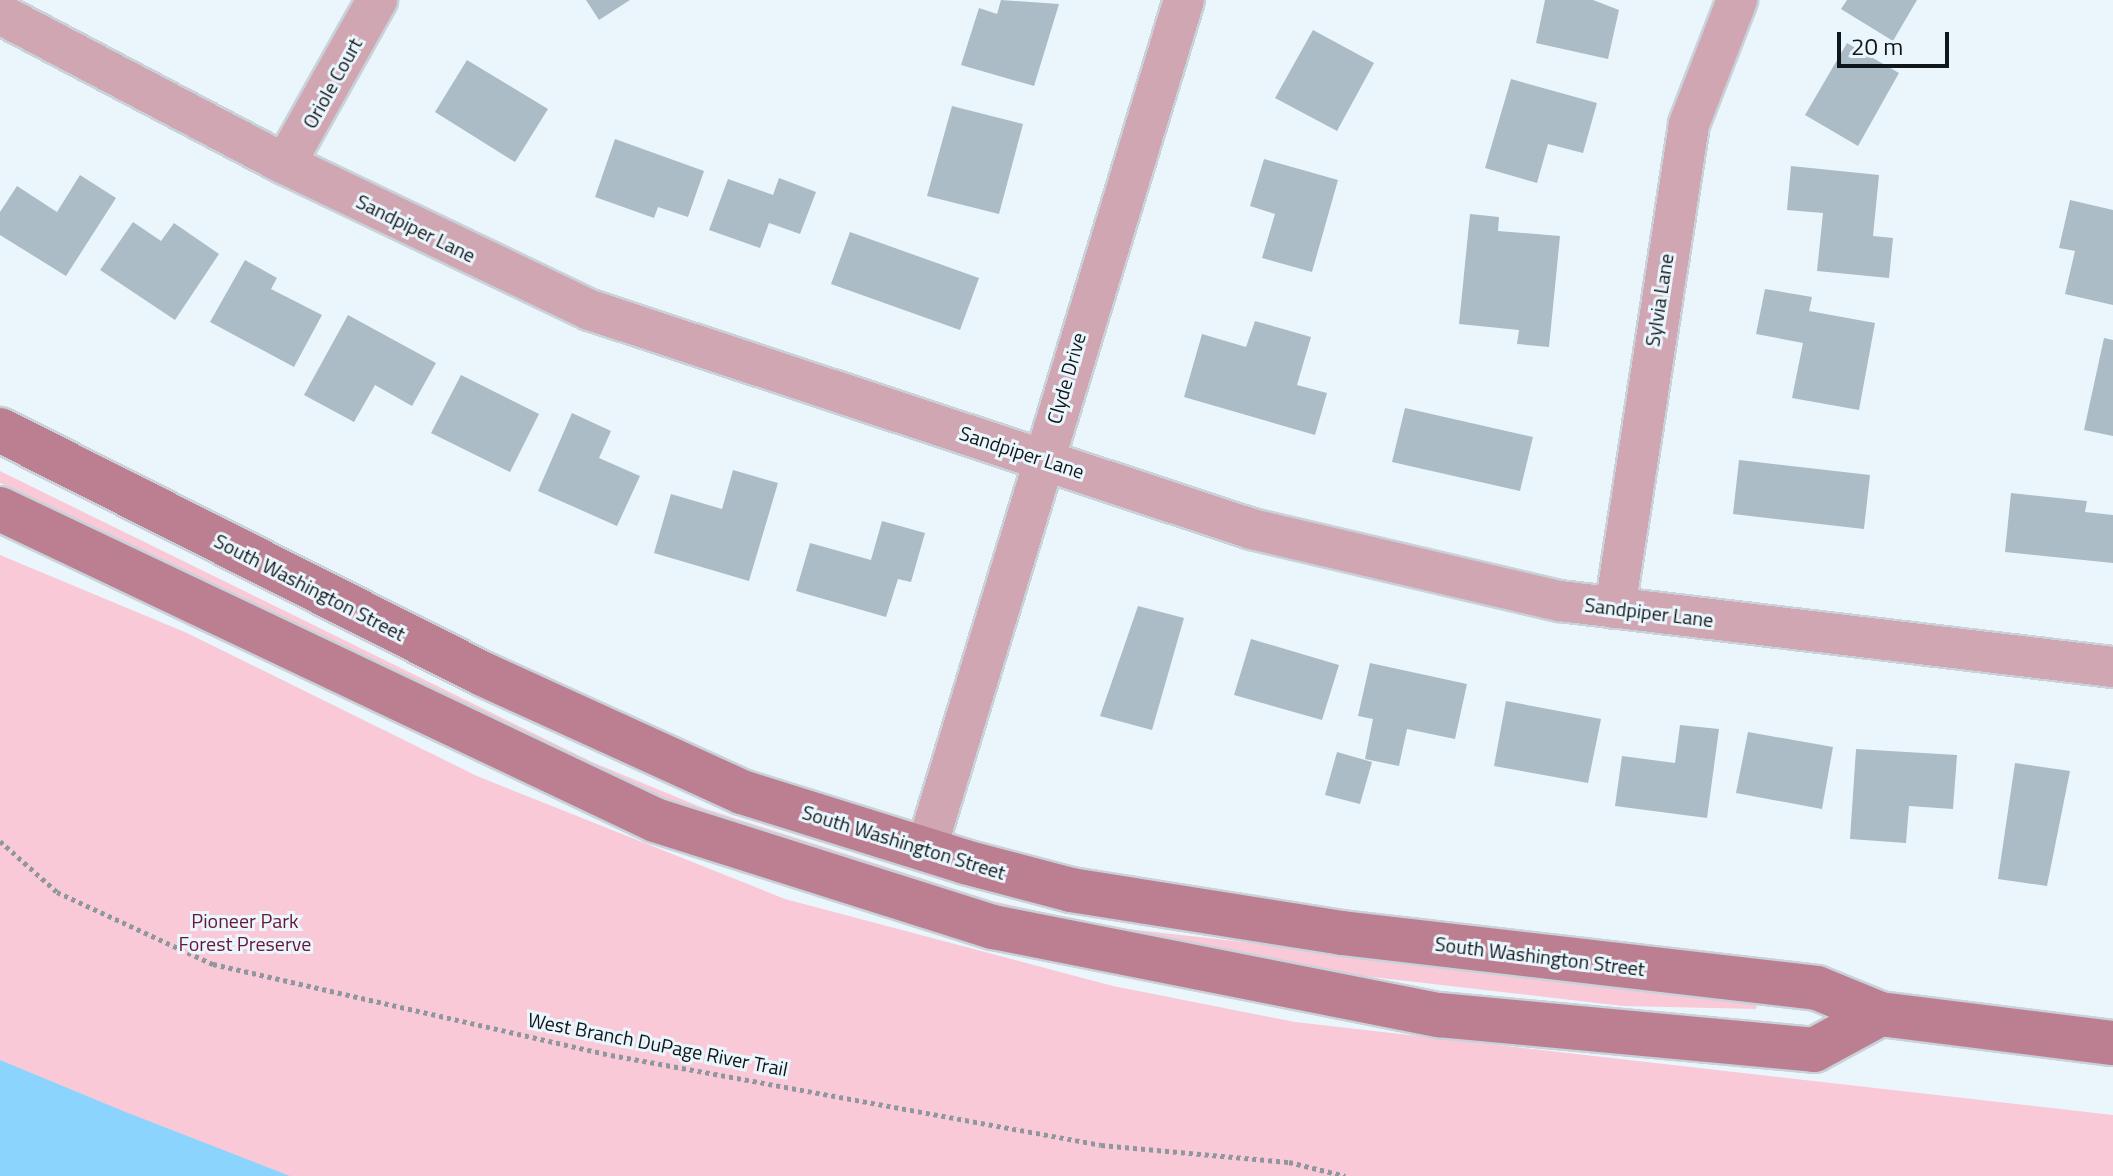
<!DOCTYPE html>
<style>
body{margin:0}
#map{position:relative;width:2113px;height:1176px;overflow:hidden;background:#ebf6fc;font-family:"Titillium Web",sans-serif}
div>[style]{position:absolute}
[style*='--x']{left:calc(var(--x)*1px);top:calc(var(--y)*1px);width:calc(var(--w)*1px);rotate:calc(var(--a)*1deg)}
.green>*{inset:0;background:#f9c9d7}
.water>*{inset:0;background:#8bd4fe}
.building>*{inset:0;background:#abbcc7}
.path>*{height:5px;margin-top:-2.5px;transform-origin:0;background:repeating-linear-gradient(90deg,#8d979c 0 4px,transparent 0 8px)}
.roads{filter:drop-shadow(2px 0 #c8d2d8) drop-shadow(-2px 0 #c8d2d8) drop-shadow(0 2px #c8d2d8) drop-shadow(0 -2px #c8d2d8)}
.minor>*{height:40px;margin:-20px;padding:0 20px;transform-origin:20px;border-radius:20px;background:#d0a6b2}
.secondary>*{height:44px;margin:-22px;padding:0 22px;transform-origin:22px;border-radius:22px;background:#bc7f92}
span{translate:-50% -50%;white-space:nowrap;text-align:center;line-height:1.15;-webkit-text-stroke:6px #ebf6fc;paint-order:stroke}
.street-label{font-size:20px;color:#10171b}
.park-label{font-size:20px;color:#671739}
.scale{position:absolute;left:1837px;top:32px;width:112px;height:36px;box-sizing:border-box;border:4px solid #10171b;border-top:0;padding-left:10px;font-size:24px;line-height:28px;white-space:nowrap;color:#10171b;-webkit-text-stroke:6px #ebf6fc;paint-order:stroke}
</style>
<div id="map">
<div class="green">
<i style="clip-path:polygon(0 471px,592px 762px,703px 808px,992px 901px,1110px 927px,1758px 1000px,1756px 1009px,1623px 1006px,1303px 969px,1063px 926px,703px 817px,537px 747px,202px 584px,0 483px)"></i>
<i style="clip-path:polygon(0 555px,187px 633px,477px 776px,785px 899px,1113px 986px,1295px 1022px,2113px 1115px,2113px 1176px,0 1176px)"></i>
</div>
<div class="water">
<i style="clip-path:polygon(0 1060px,123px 1111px,290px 1176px,0 1176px)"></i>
</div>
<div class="building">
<i style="clip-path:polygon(586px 0,630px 0,599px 20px)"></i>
<i style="clip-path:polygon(1001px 0,1059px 4px,1034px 86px,961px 65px,979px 8px,997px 14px)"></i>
<i style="clip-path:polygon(1545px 0,1593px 0,1619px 10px,1608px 59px,1536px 43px)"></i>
<i style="clip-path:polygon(1847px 0,1917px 0,1893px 41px,1841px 9px)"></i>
<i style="clip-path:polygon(1313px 30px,1374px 63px,1337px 131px,1275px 98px)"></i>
<i style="clip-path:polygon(1847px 43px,1899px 73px,1858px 146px,1805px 115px)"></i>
<i style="clip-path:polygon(467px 60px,548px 109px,515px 162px,435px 112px)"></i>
<i style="clip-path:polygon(1511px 79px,1597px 103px,1583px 153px,1548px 144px,1537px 183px,1485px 168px)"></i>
<i style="clip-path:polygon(952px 106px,1023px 124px,999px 214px,927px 196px)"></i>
<i style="clip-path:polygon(615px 139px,704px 171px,688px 217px,658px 207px,654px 218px,595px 197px)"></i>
<i style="clip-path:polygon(1264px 159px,1338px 180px,1312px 272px,1262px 258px,1275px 214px,1250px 206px)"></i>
<i style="clip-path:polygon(1791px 166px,1879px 175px,1873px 236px,1893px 238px,1889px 278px,1817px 271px,1823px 213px,1787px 210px)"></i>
<i style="clip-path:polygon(80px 175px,116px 198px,66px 276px,0 235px,0 212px,17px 186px,57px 212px)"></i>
<i style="clip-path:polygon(779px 178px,816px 192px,800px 234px,769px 223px,760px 248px,709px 230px,728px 179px,773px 195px)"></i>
<i style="clip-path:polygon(2070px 200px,2113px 210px,2113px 305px,2065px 294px,2075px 251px,2059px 248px)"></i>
<i style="clip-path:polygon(1470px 214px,1499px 217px,1498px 231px,1560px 236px,1549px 347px,1517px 344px,1519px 330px,1459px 324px)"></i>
<i style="clip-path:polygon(133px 222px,161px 241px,174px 223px,219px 254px,175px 320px,100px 270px)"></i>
<i style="clip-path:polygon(850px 232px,979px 278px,960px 330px,831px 284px)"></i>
<i style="clip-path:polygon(245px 260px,277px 278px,271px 289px,322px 315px,294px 367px,210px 322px)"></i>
<i style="clip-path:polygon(1765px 289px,1812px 297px,1809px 311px,1875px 323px,1859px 410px,1792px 398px,1803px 343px,1756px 334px)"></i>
<i style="clip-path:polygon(348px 315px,436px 363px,412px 406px,375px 385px,354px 422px,304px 395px)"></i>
<i style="clip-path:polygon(1255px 321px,1311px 337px,1297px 385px,1327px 393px,1315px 435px,1184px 397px,1202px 334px,1246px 347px)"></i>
<i style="clip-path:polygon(2104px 338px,2113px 340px,2113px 436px,2084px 430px)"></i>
<i style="clip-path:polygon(461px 375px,539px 414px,510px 472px,431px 433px)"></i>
<i style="clip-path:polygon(1405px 408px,1533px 437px,1520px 491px,1392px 462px)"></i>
<i style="clip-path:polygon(572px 413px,611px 431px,599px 458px,640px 476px,617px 526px,538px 491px)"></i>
<i style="clip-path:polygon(1739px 460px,1870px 475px,1864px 529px,1733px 514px)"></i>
<i style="clip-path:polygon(733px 470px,778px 483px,749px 581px,654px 553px,671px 494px,722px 509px)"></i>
<i style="clip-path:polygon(2011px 493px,2087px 501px,2085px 512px,2113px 515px,2113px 563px,2005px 552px)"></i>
<i style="clip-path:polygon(882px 521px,925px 533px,911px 582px,898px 579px,886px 617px,796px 591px,810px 543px,871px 560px)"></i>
<i style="clip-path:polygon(1138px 606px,1184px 618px,1152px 730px,1100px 716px)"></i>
<i style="clip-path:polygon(1251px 639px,1339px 665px,1322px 720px,1234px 695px)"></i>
<i style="clip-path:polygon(1370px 663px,1467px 684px,1455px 739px,1407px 729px,1399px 766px,1365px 759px,1373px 719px,1358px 716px)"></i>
<i style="clip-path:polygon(1506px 701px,1601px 719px,1588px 783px,1494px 766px)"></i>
<i style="clip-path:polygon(1680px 725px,1719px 729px,1707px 818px,1615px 806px,1622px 756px,1675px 763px)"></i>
<i style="clip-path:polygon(1748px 732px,1833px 747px,1822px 809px,1736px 793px)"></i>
<i style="clip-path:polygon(1856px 749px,1957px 755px,1953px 809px,1909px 806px,1906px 843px,1850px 839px)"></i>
<i style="clip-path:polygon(1337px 752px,1372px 762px,1360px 804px,1325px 795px)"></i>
<i style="clip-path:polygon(2015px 763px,2070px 771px,2047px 886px,1998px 879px)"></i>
</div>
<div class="path">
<i style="--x:0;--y:841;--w:76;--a:41.8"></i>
<i style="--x:57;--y:892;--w:172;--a:24.8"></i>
<i style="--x:213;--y:964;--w:408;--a:12.9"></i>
<i style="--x:611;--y:1055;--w:498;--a:10.4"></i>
<i style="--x:1101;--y:1145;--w:189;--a:5.2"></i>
<i style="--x:1289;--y:1162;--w:58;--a:14"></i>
</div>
<div class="roads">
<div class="minor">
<i style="--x:0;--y:14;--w:322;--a:27.8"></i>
<i style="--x:285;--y:164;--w:338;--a:25.6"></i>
<i style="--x:590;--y:310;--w:697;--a:18.31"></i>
<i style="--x:1252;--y:529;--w:316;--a:13.2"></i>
<i style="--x:1560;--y:601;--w:557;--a:6.81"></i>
<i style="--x:285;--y:164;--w:188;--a:-60.7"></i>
<i style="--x:1615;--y:608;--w:490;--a:-81.3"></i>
<i style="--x:1689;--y:124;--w:133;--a:-68.8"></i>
<i style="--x:926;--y:850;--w:888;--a:-73.12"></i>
</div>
<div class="secondary">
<i style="--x:0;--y:430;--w:541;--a:26.8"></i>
<i style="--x:483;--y:674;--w:285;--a:24.5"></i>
<i style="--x:742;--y:792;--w:234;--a:17.4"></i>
<i style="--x:965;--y:862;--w:110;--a:14.8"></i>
<i style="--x:1071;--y:890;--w:274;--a:9"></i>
<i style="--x:1342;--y:933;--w:478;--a:6.6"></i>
<i style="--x:1817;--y:988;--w:68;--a:22.4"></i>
<i style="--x:1880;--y:1014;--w:235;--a:7.1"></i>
<i style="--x:0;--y:509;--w:725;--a:25.4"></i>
<i style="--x:655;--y:820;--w:355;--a:17.6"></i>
<i style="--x:993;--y:927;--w:455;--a:11.2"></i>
<i style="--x:1439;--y:1015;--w:377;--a:5.3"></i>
<i style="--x:1814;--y:1050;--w:75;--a:-28.6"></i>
</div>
</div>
<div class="street-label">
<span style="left:332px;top:83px;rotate:-61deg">Oriole Court</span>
<span style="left:416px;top:228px;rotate:26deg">Sandpiper Lane</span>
<span style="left:1659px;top:300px;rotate:-81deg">Sylvia Lane</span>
<span style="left:1066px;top:378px;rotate:-74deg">Clyde Drive</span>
<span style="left:1022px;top:452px;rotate:18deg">Sandpiper Lane</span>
<span style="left:310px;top:587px;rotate:27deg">South Washington Street</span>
<span style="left:1649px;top:612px;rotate:7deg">Sandpiper Lane</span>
<span style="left:904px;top:842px;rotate:17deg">South Washington Street</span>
<span style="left:1540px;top:956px;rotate:7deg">South Washington Street</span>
<span style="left:658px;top:1044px;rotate:11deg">West Branch DuPage River Trail</span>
</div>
<div class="park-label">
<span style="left:245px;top:932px">Pioneer Park<br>Forest Preserve</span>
</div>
<div class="scale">20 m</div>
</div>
